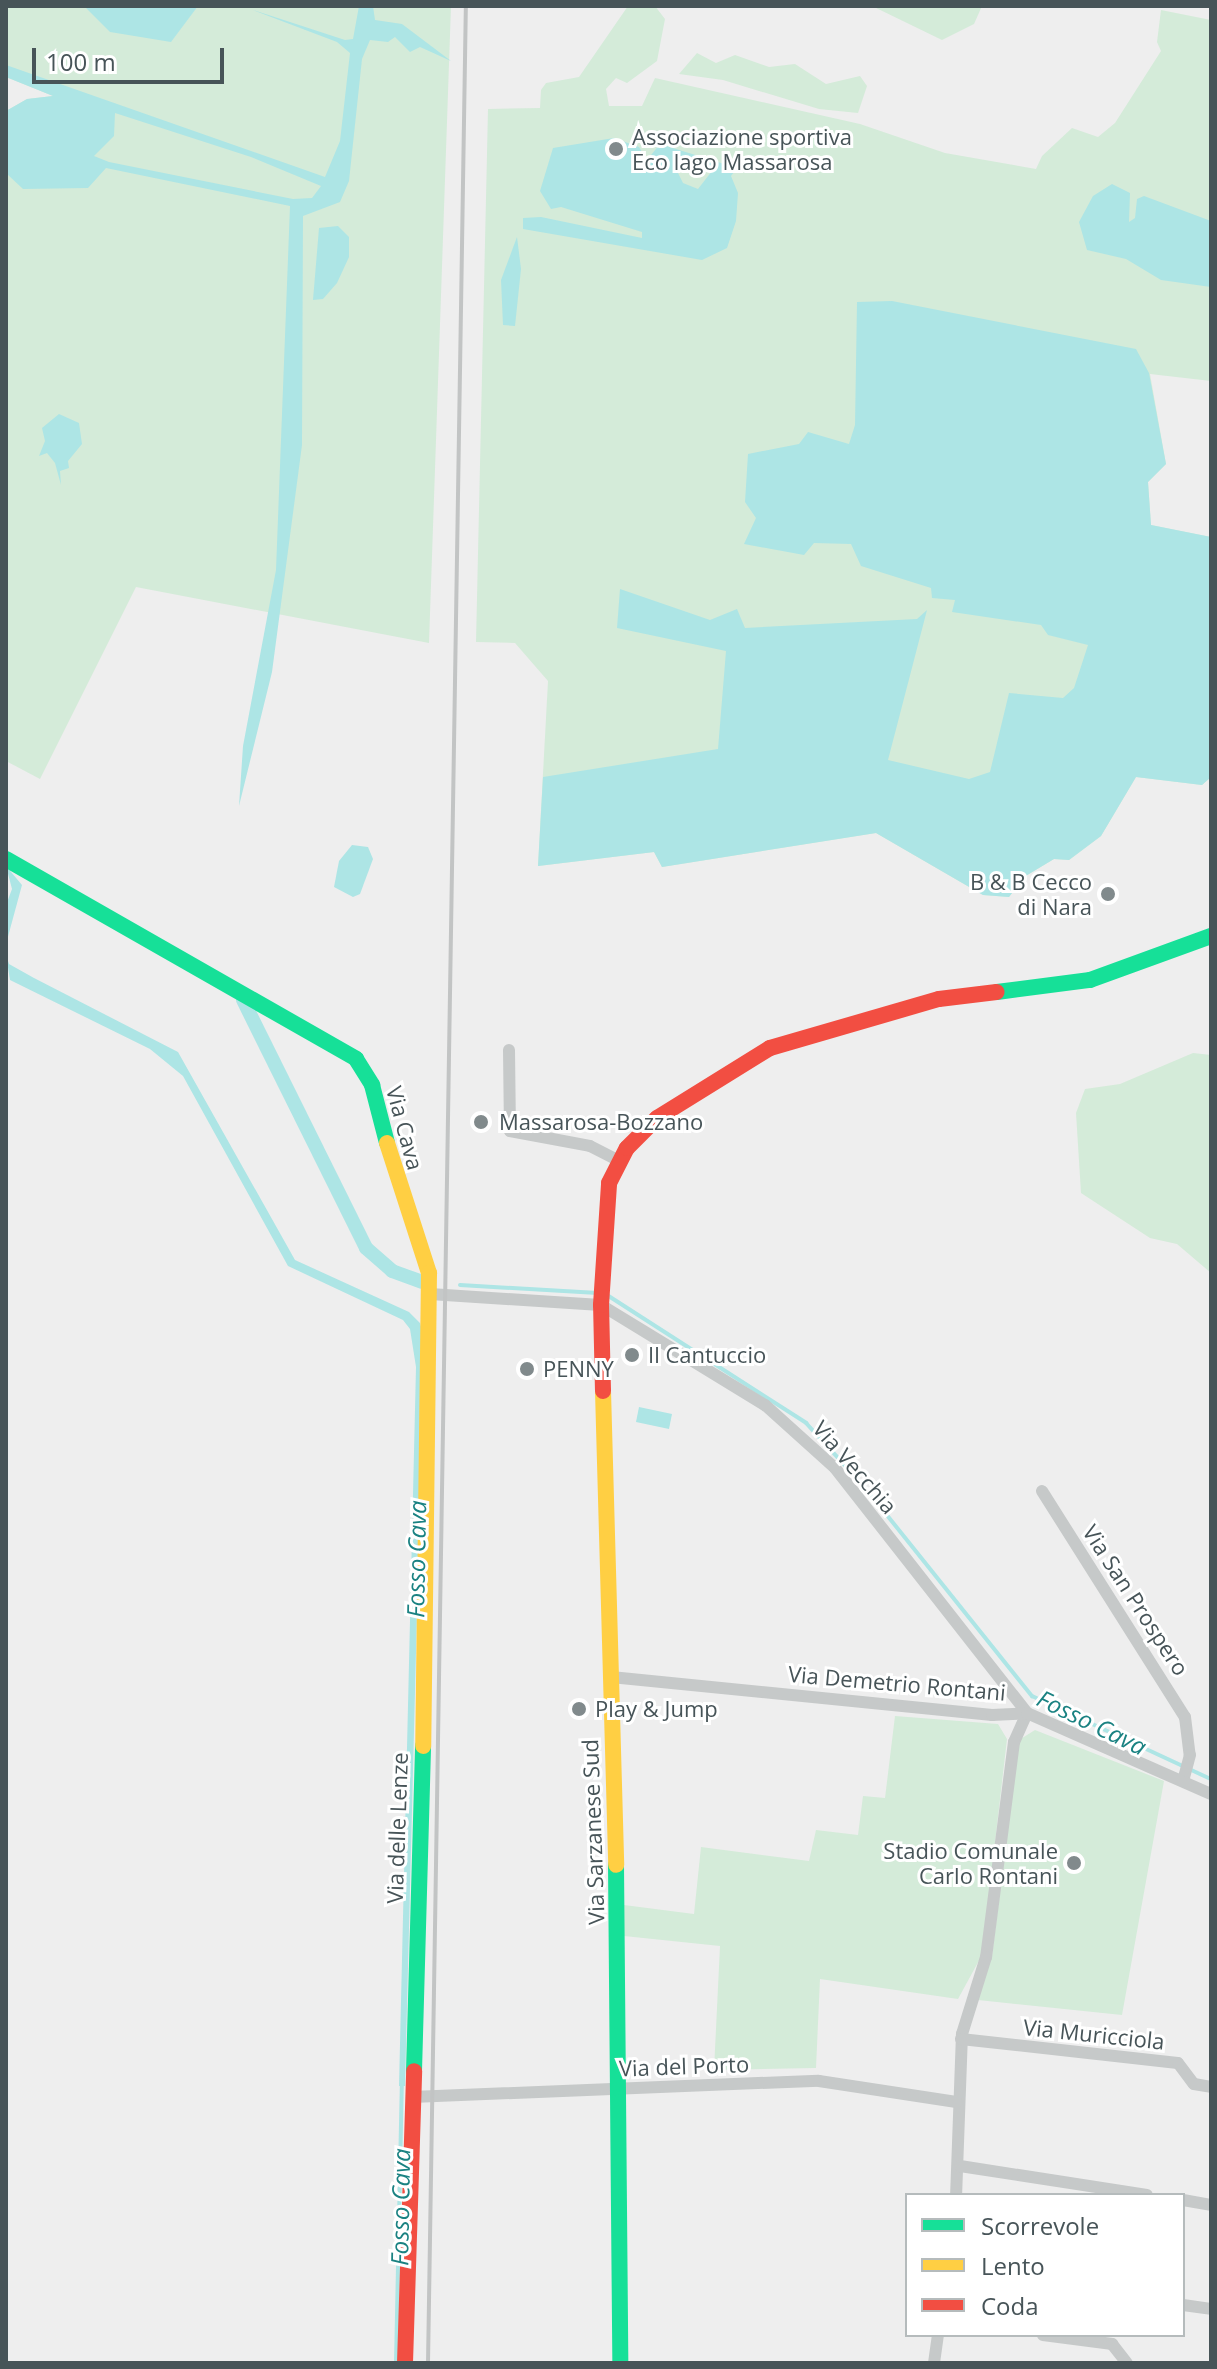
<!DOCTYPE html>
<style>
body{margin:0}
#map{position:relative;width:1217px;height:2369px;overflow:hidden;background:#eee;font-family:"Open Sans",sans-serif}
div>[style]{position:absolute}
[style*='--x']{left:calc(var(--x)*1px);top:calc(var(--y)*1px);width:calc(var(--w)*1px);rotate:calc(var(--a)*1deg)}
.green>*{inset:0;background:#d4ebd9}
.water>*{inset:0;background:#ade5e5}
.stream>*{height:4px;margin:-2px;padding:0 2px;transform-origin:2px;border-radius:2px;background:#ade5e5}
.canal>*{height:14px;margin:-7px;padding:0 7px;transform-origin:7px;border-radius:7px;background:#ade5e5}
.street>*{height:12px;margin:-6px;padding:0 6px;transform-origin:6px;border-radius:6px;background:#c6c9c9}
.fast>*{height:16px;margin:-8px;padding:0 8px;transform-origin:8px;border-radius:8px;background:#16e098}
.slow>*{height:16px;margin:-8px;padding:0 8px;transform-origin:8px;border-radius:8px;background:#ffcf43}
.jam>*{height:16px;margin:-8px;padding:0 8px;transform-origin:8px;border-radius:8px;background:#f24e42}
.rail>*{height:4px;margin:-2px;padding:0 2px;transform-origin:2px;border-radius:2px;background:#c2c4c4}
.dots>*{width:22px;height:22px;translate:-50% -50%;box-sizing:border-box;border:4px solid #fff;border-radius:50%}
span{translate:-50% -50%;white-space:nowrap;text-align:center;line-height:1.15;-webkit-text-stroke:6px #fff;paint-order:stroke}
.poi-label{font-size:22px;color:#475458}
.left{translate:0 -50%;text-align:left}
.right{translate:-100% -50%;text-align:right}
.street-label{font-size:22px;color:#475458}
.water-label{font-size:24px;color:#1a8282;font-style:italic}
.frame{position:absolute;inset:0;border:8px solid #475458;pointer-events:none}
.legend{position:absolute;left:905px;top:2193px;width:280px;height:144px;box-sizing:border-box;background:#fff;border:2px solid #b5bbbc;margin:0;padding:10px 14px;list-style:none;font-size:24px;color:#475458}
.legend li{display:flex;align-items:center;gap:16px;height:40px}
.legend b{width:40px;border:2px solid #b5bbbc}
.scale{position:absolute;left:32px;top:48px;width:192px;height:36px;box-sizing:border-box;border:4px solid #475458;border-top:0;padding-left:10px;font-size:24px;line-height:28px;white-space:nowrap;color:#475458;-webkit-text-stroke:6px #fff;paint-order:stroke}
</style>
<div id="map">
<div class="green">
<i style="clip-path:polygon(6px 6px,451px 6px,429px 643px,136px 587px,40px 779px,6px 761px,6px 111px,27px 99px,53px 96px,6px 77px)"></i>
<i style="clip-path:polygon(628px 6px,655px 6px,665px 19px,657px 61px,627px 83px,616px 78px,606px 89px,609px 106px,642px 106px,655px 78px,860px 124px,945px 153px,1036px 169px,1042px 156px,1072px 128px,1098px 137px,1115px 123px,1161px 51px,1157px 42px,1161px 10px,1211px 20px,1211px 381px,1150px 374px,1166px 464px,1148px 482px,1151px 525px,1211px 537px,1211px 777px,1202px 785px,1136px 777px,1101px 836px,1069px 860px,1054px 859px,1024px 877px,1009px 897px,983px 895px,876px 833px,662px 867px,654px 852px,538px 866px,548px 681px,515px 643px,476px 642px,488px 109px,540px 108px,541px 90px,546px 83px,579px 77px)"></i>
<i style="clip-path:polygon(872px 6px,982px 6px,974px 24px,942px 40px)"></i>
<i style="clip-path:polygon(697px 53px,716px 63px,735px 55px,769px 67px,795px 64px,826px 84px,860px 76px,867px 86px,858px 113px,819px 109px,723px 80px,679px 74px)"></i>
<i style="clip-path:polygon(1193px 1053px,1211px 1055px,1211px 1273px,1177px 1244px,1150px 1238px,1081px 1193px,1076px 1113px,1085px 1089px,1120px 1084px)"></i>
<i style="clip-path:polygon(895px 1716px,998px 1724px,1007px 1739px,982px 1955px,958px 1999px,820px 1979px,816px 2068px,714px 2070px,720px 1946px,624px 1936px,624px 1905px,694px 1914px,701px 1847px,809px 1861px,816px 1830px,858px 1835px,863px 1796px,885px 1798px)"></i>
<i style="clip-path:polygon(1035px 1730px,1164px 1781px,1122px 2015px,978px 2000px,992px 1956px,1019px 1740px)"></i>
</div>
<div class="water">
<i style="clip-path:polygon(84px 6px,198px 6px,171px 42px,110px 32px)"></i>
<i style="clip-path:polygon(evenodd,359px 6px,373px 6px,375px 20px,402px 24px,451px 61px,420px 47px,410px 52px,395px 37px,388px 42px,370px 40px,362px 59px,349px 181px,340px 202px,303px 216px,302px 445px,272px 672px,239px 806px,243px 746px,276px 570px,290px 206px,106px 168px,88px 188px,23px 189px,6px 173px,6px 111px,27px 99px,53px 96px,6px 77px,6px 65px,325px 177px,340px 141px,350px 53px,337px 42px,253px 10px,345px 40px,353px 39px,359px 6px,115px 113px,251px 157px,321px 186px,312px 198px,293px 199px,109px 162px,94px 156px,114px 136px,115px 113px)"></i>
<i style="clip-path:polygon(evenodd,614px 138px,639px 147px,647px 160px,660px 144px,737px 168px,731px 176px,738px 193px,736px 221px,727px 248px,702px 260px,523px 229px,523px 218px,541px 217px,642px 238px,642px 232px,561px 207px,551px 209px,540px 191px,553px 148px,614px 138px,697px 157px,712px 171px,698px 189px,683px 183px,674px 165px,680px 161px,681px 168px,697px 157px)"></i>
<i style="clip-path:polygon(1112px 184px,1130px 193px,1129px 222px,1135px 218px,1137px 199px,1144px 196px,1211px 221px,1211px 287px,1161px 280px,1126px 259px,1087px 250px,1079px 222px,1093px 196px)"></i>
<i style="clip-path:polygon(338px 226px,349px 237px,349px 257px,337px 283px,323px 299px,313px 300px,319px 228px)"></i>
<i style="clip-path:polygon(517px 237px,521px 269px,515px 326px,503px 325px,501px 280px)"></i>
<i style="clip-path:polygon(892px 301px,1136px 349px,1149px 373px,1166px 464px,1148px 482px,1151px 525px,1211px 537px,1211px 777px,1202px 785px,1136px 777px,1101px 836px,1069px 860px,1054px 859px,1024px 877px,1009px 897px,983px 895px,876px 833px,662px 867px,654px 852px,538px 866px,543px 777px,718px 749px,726px 651px,617px 628px,620px 589px,710px 620px,737px 609px,745px 628px,917px 619px,927px 610px,888px 760px,969px 779px,990px 772px,1009px 693px,1063px 698px,1074px 688px,1088px 645px,1048px 635px,1041px 625px,952px 612px,955px 600px,932px 598px,931px 588px,861px 566px,851px 544px,814px 543px,804px 555px,744px 544px,756px 518px,745px 502px,748px 454px,799px 444px,808px 432px,849px 444px,855px 425px,857px 302px)"></i>
<i style="clip-path:polygon(59px 414px,79px 423px,82px 444px,68px 461px,69px 468px,60px 471px,61px 485px,55px 463px,47px 453px,39px 456px,45px 441px,42px 428px)"></i>
<i style="clip-path:polygon(352px 845px,368px 847px,373px 859px,360px 894px,353px 897px,334px 887px,339px 861px)"></i>
<i style="clip-path:polygon(6px 866px,22px 885px,6px 944px,6px 905px,12px 889px)"></i>
<i style="clip-path:polygon(6px 955px,9px 964px,34px 978px,178px 1052px,295px 1260px,409px 1312px,420px 1323px,424px 1338px,405px 2086px,399px 2086px,416px 1367px,410px 1329px,403px 1320px,288px 1266px,183px 1076px,150px 1049px,10px 980px)"></i>
<i style="clip-path:polygon(639px 1407px,672px 1414px,669px 1429px,636px 1422px)"></i>
</div>
<div class="stream">
<i style="--x:460;--y:1285;--w:138;--a:3.3"></i>
<i style="--x:607;--y:1295;--w:237;--a:32.7"></i>
<i style="--x:806;--y:1423;--w:83;--a:47.4"></i>
<i style="--x:862;--y:1484;--w:272;--a:51.3"></i>
<i style="--x:1032;--y:1696;--w:197;--a:24.9"></i>
<i style="--x:396;--y:2363;--w:282;--a:-88.8"></i>
</div>
<div class="canal">
<i style="--x:243;--y:1000;--w:277;--a:63.6"></i>
<i style="--x:366;--y:1248;--w:35;--a:41"></i>
<i style="--x:392;--y:1271;--w:32;--a:20"></i>
</div>
<div class="street">
<i style="--x:509;--y:1050;--w:81;--a:89.3"></i>
<i style="--x:510;--y:1131;--w:81;--a:10.6"></i>
<i style="--x:590;--y:1146;--w:33;--a:27"></i>
<i style="--x:430;--y:1294;--w:171;--a:3.7"></i>
<i style="--x:601;--y:1305;--w:192;--a:31.4"></i>
<i style="--x:765;--y:1405;--w:94;--a:42"></i>
<i style="--x:835;--y:1468;--w:311;--a:51.9"></i>
<i style="--x:1027;--y:1713;--w:32;--a:114"></i>
<i style="--x:1014;--y:1742;--w:217;--a:97.4"></i>
<i style="--x:986;--y:1957;--w:81;--a:107.3"></i>
<i style="--x:962;--y:2034;--w:161;--a:92.1"></i>
<i style="--x:1042;--y:1491;--w:267;--a:57.7"></i>
<i style="--x:1185;--y:1717;--w:38;--a:83"></i>
<i style="--x:1190;--y:1755;--w:27;--a:105"></i>
<i style="--x:611;--y:1677;--w:383;--a:5.7"></i>
<i style="--x:992;--y:1715;--w:35;--a:-3"></i>
<i style="--x:1027;--y:1713;--w:201;--a:23.8"></i>
<i style="--x:961;--y:2039;--w:218;--a:6.3"></i>
<i style="--x:1178;--y:2063;--w:26;--a:53"></i>
<i style="--x:1194;--y:2084;--w:17;--a:10"></i>
<i style="--x:412;--y:2097;--w:407;--a:-2.3"></i>
<i style="--x:819;--y:2081;--w:139;--a:8.7"></i>
<i style="--x:960;--y:2166;--w:189;--a:8.8"></i>
<i style="--x:1183;--y:2200;--w:28;--a:10"></i>
<i style="--x:1183;--y:2305;--w:28;--a:8"></i>
<i style="--x:1043;--y:2335;--w:70;--a:7.4"></i>
<i style="--x:1112;--y:2344;--w:24;--a:52"></i>
<i style="--x:934;--y:2363;--w:28;--a:-82"></i>
</div>
<div class="fast">
<i style="--x:6;--y:859;--w:403;--a:29.7"></i>
<i style="--x:356;--y:1059;--w:31;--a:58"></i>
<i style="--x:372;--y:1085;--w:60;--a:75.5"></i>
<i style="--x:997;--y:992;--w:94;--a:-7.4"></i>
<i style="--x:1090;--y:980;--w:129;--a:-20"></i>
<i style="--x:616;--y:1865;--w:498;--a:89.5"></i>
<i style="--x:414;--y:2071;--w:325;--a:-88.4"></i>
</div>
<div class="slow">
<i style="--x:387;--y:1143;--w:137;--a:72.1"></i>
<i style="--x:429;--y:1273;--w:473;--a:90.7"></i>
<i style="--x:603;--y:1391;--w:474;--a:88.4"></i>
</div>
<div class="jam">
<i style="--x:603;--y:1391;--w:86;--a:-91.3"></i>
<i style="--x:601;--y:1305;--w:122;--a:-86.2"></i>
<i style="--x:609;--y:1183;--w:39;--a:-63"></i>
<i style="--x:627;--y:1148;--w:42;--a:-45"></i>
<i style="--x:657;--y:1118;--w:133;--a:-31.8"></i>
<i style="--x:770;--y:1048;--w:176;--a:-16.2"></i>
<i style="--x:939;--y:999;--w:58;--a:-6.9"></i>
<i style="--x:405;--y:2363;--w:292;--a:-88.2"></i>
</div>
<div class="rail">
<i style="--x:428;--y:2363;--w:2357;--a:-89.08"></i>
</div>
<div class="dots">
<i style="left:616px;top:149px;background:#818a8c"></i>
<i style="left:1108px;top:894px;background:#818a8c"></i>
<i style="left:481px;top:1122px;background:#818a8c"></i>
<i style="left:632px;top:1355px;background:#818a8c"></i>
<i style="left:527px;top:1369px;background:#818a8c"></i>
<i style="left:579px;top:1709px;background:#818a8c"></i>
<i style="left:1074px;top:1863px;background:#818a8c"></i>
</div>
<div class="poi-label">
<span class="left" style="left:632px;top:149px">Associazione sportiva<br>Eco lago Massarosa</span>
<span class="right" style="left:1092px;top:894px">B &amp; B Cecco<br>di Nara</span>
<span class="left" style="left:499px;top:1122px">Massarosa-Bozzano</span>
<span class="left" style="left:648px;top:1355px">Il Cantuccio</span>
<span class="left" style="left:543px;top:1369px">PENNY</span>
<span class="left" style="left:595px;top:1709px">Play &amp; Jump</span>
<span class="right" style="left:1058px;top:1863px">Stadio Comunale<br>Carlo Rontani</span>
</div>
<div class="street-label">
<span style="left:405px;top:1128px;rotate:75deg">Via Cava</span>
<span style="left:855px;top:1467px;rotate:49deg">Via Vecchia</span>
<span style="left:1136px;top:1600px;rotate:57deg">Via San Prospero</span>
<span style="left:897px;top:1683px;rotate:5deg">Via Demetrio Rontani</span>
<span style="left:397px;top:1828px;rotate:-88deg">Via delle Lenze</span>
<span style="left:593px;top:1832px;rotate:-92deg">Via Sarzanese Sud</span>
<span style="left:1094px;top:2034px;rotate:6deg">Via Muricciola</span>
<span style="left:684px;top:2066px;rotate:-2deg">Via del Porto</span>
</div>
<div class="water-label">
<span style="left:416px;top:1559px;rotate:-89deg">Fosso Cava</span>
<span style="left:1092px;top:1722px;rotate:26deg">Fosso Cava</span>
<span style="left:400px;top:2207px;rotate:-89deg">Fosso Cava</span>
</div>
<div class="frame"></div>
<ul class="legend">
<li><b style="height:10px;background:#16e098"></b>Scorrevole</li>
<li><b style="height:10px;background:#ffcf43"></b>Lento</li>
<li><b style="height:10px;background:#f24e42"></b>Coda</li>
</ul>
<div class="scale">100 m</div>
</div>
